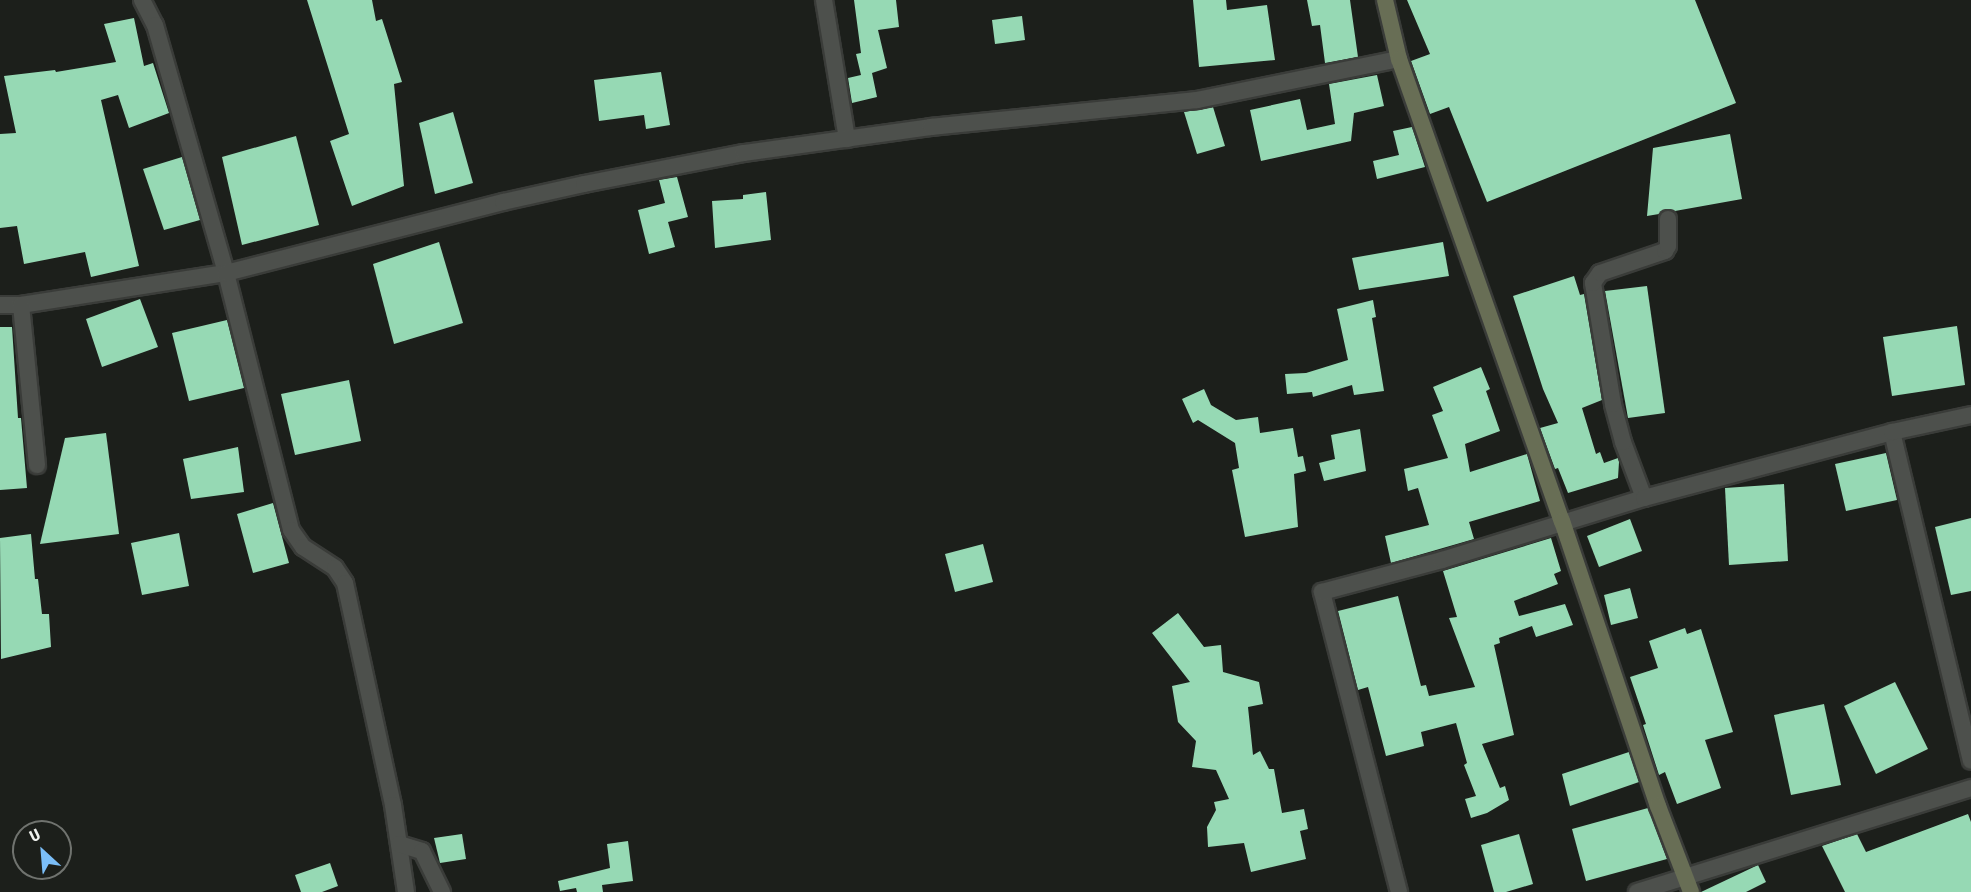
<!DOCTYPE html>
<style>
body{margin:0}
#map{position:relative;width:1971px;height:892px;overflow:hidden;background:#1c1f1b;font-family:"Fira Sans Condensed",sans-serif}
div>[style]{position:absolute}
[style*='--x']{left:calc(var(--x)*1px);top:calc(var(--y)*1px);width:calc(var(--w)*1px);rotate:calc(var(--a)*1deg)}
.building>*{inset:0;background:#96d9b4}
.roads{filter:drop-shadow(2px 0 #3a3c39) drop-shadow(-2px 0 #3a3c39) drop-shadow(0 2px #3a3c39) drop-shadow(0 -2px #3a3c39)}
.minor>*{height:16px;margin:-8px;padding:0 8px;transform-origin:8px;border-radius:8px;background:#4d504c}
.secondary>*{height:16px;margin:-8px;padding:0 8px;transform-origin:8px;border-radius:8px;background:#686e55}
span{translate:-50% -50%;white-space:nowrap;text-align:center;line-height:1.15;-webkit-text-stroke:6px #1c1f1b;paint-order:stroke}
.north{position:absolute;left:12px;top:820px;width:60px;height:60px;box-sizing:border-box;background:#1c1f1b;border:2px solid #70736f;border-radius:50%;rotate:334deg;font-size:16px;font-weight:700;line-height:24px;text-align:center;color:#eff1ee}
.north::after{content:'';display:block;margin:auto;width:21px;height:27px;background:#7bbef8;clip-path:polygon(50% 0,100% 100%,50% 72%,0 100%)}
</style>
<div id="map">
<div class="building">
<i style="clip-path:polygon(307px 0,372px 0,376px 21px,382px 19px,402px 82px,394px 84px,404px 186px,352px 206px,330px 141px,349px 134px)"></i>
<i style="clip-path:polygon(854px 0,896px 0,899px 27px,878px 30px,887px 68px,872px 73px,877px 97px,852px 103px,848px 78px,861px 75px,856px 54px,861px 53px)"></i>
<i style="clip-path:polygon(1193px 0,1226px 0,1227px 10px,1267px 5px,1275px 60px,1199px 67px)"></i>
<i style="clip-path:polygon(1307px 0,1350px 0,1358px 57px,1325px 63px,1320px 25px,1312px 26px)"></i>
<i style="clip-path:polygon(1407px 0,1695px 0,1736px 103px,1487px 202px,1449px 107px,1430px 114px,1411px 61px,1430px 54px)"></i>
<i style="clip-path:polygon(1022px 16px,1025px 40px,995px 44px,992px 20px)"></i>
<i style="clip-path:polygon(134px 18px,144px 66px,153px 63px,169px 113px,129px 128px,118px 95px,101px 100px,139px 266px,91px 277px,85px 252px,24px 264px,17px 226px,0 228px,0 134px,16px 133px,4px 76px,55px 70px,56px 72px,116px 62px,104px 24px)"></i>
<i style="clip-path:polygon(661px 72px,670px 125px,646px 129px,644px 115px,599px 121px,594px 80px)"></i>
<i style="clip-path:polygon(1377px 75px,1384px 106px,1354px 113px,1351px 141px,1261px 161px,1250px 110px,1300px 99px,1307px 130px,1335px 124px,1329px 84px)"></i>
<i style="clip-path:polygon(1213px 107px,1225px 146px,1197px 154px,1184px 112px)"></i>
<i style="clip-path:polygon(453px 112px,473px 183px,435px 194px,419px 123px)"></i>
<i style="clip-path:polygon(1412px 127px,1425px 167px,1377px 179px,1373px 161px,1399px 155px,1393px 131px)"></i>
<i style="clip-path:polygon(1730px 134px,1742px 199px,1675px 211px,1667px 209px,1659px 214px,1647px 216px,1653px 148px)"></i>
<i style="clip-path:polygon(296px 136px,319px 225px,242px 245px,222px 157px)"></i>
<i style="clip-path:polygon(182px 157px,200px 220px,164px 230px,143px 169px)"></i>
<i style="clip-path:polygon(677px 177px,688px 217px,668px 222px,675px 247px,649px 254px,638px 210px,665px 203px,659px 180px)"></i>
<i style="clip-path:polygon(766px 192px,771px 240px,715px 248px,712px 201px,743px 199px,743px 195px)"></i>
<i style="clip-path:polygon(439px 242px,463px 323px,394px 344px,373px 264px)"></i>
<i style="clip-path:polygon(1443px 242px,1449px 276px,1359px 290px,1352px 258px)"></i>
<i style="clip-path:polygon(1574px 276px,1580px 295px,1584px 294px,1602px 400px,1582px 408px,1596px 454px,1600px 452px,1604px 463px,1618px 458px,1619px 462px,1618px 478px,1568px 493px,1558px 468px,1555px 469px,1540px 428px,1558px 423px,1543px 389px,1513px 296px)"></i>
<i style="clip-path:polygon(1647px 286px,1665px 413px,1628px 418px,1605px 291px)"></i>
<i style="clip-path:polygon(140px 299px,158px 347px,102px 367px,86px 319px)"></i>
<i style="clip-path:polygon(1373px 300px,1376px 317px,1372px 318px,1384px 391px,1354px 395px,1352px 385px,1313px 397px,1312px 392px,1287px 394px,1285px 374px,1306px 373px,1348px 360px,1337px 309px)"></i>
<i style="clip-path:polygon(227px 320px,244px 388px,189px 401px,172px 333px)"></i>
<i style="clip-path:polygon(1957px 326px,1965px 385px,1892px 396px,1883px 337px)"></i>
<i style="clip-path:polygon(0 327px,12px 327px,18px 418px,21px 418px,27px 488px,0 490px)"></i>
<i style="clip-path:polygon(1481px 367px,1490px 389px,1486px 391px,1500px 431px,1465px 444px,1470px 472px,1527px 454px,1540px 501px,1469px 522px,1474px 539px,1391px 563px,1385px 536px,1429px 525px,1418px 488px,1408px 491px,1404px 469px,1448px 458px,1432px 415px,1443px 411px,1433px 387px)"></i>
<i style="clip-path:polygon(349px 380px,361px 441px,295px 455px,281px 394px)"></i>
<i style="clip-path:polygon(1204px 389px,1211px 405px,1236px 420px,1258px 417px,1260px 433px,1293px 428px,1298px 457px,1303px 456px,1306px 471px,1294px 474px,1298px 527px,1245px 537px,1232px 470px,1239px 468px,1235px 443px,1198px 420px,1193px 423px,1182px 399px)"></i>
<i style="clip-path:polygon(1360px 429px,1366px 471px,1324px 481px,1319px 463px,1335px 459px,1331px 435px)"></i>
<i style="clip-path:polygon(106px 433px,119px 534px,40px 544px,65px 438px)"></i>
<i style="clip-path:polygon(238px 447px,244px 492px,191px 499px,183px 459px)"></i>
<i style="clip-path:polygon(1886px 453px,1897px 500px,1846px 511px,1835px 464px)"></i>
<i style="clip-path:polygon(1784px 484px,1788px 561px,1729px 565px,1725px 488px)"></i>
<i style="clip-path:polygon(273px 503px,289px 563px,253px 573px,237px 514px)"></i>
<i style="clip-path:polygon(1971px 518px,1971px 591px,1951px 595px,1935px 527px)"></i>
<i style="clip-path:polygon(1630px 519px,1642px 551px,1599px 567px,1587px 536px)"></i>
<i style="clip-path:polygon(179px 533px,189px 586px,142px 595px,131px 543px)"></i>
<i style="clip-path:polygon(31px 534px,35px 579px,38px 579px,42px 614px,49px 614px,51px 647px,1px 659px,0 538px)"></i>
<i style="clip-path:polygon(1551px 538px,1561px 571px,1554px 574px,1558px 584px,1514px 601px,1519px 616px,1565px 604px,1573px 625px,1536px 637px,1532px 626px,1499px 638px,1500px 643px,1494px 645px,1514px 735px,1482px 744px,1500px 788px,1505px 786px,1509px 800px,1487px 813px,1471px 818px,1465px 799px,1476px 796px,1464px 765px,1467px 763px,1456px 723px,1421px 732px,1424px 746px,1386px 756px,1368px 687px,1358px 690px,1338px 611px,1398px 596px,1421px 686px,1426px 685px,1429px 696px,1475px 687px,1449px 618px,1457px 617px,1443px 571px)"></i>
<i style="clip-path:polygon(983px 544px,993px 582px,955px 592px,945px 554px)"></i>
<i style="clip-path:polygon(1630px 588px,1638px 618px,1611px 625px,1604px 595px)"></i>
<i style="clip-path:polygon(1178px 613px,1204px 647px,1221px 645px,1223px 672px,1259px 682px,1263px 704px,1248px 707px,1253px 755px,1260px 751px,1269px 769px,1274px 769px,1282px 813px,1304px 809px,1308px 829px,1300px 831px,1306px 859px,1251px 872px,1244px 843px,1208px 847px,1207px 827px,1216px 810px,1214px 802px,1229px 799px,1216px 770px,1192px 767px,1196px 741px,1178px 722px,1172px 686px,1190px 682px,1152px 633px)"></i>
<i style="clip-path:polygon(1685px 628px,1687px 634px,1701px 629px,1733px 732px,1705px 740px,1721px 788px,1677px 804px,1665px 772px,1659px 775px,1643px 725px,1646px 724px,1630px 677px,1658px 668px,1649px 641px)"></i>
<i style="clip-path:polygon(1895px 682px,1928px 749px,1876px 774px,1844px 706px)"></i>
<i style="clip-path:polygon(1824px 704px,1841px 785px,1791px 795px,1774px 715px)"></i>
<i style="clip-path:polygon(1629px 752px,1639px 782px,1570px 806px,1562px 774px)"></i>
<i style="clip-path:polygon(1648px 808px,1667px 859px,1586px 881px,1572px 829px)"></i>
<i style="clip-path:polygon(1968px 814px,1971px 822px,1971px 892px,1845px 892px,1822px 846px,1857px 834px,1866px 852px)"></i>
<i style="clip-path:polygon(462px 834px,466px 859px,440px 863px,434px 838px)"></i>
<i style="clip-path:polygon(1519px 834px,1533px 884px,1506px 892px,1494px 892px,1481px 845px)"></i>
<i style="clip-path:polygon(628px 841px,633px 881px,602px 885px,603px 892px,577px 892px,576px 888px,560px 891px,558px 881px,610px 868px,607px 844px)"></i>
<i style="clip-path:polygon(330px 863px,338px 886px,322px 892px,301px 892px,295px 875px)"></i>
<i style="clip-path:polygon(1758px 865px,1766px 882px,1746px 892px,1701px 892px)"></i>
</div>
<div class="roads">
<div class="minor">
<i style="--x:142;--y:0;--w:28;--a:63"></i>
<i style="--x:155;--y:25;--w:258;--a:74"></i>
<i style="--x:226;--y:273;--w:265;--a:75.8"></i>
<i style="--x:291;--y:530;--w:21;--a:55"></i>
<i style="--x:303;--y:547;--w:38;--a:33"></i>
<i style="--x:335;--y:568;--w:18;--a:56"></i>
<i style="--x:345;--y:583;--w:227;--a:77.8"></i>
<i style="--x:393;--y:805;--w:88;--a:81.5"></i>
<i style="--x:824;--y:0;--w:141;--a:80.6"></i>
<i style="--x:0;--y:305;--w:21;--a:0"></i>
<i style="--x:21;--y:305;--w:207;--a:-8.9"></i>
<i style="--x:226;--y:273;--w:286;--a:-14.4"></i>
<i style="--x:503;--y:202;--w:83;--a:-12.5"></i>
<i style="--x:584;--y:184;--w:163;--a:-11"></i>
<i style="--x:744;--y:153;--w:189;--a:-7.9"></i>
<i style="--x:931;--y:127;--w:267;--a:-5.8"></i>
<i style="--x:1197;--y:100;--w:206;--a:-11.5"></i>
<i style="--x:21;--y:305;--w:161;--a:84.3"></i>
<i style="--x:1892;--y:432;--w:338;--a:76.5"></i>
<i style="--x:1644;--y:498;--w:60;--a:-110.6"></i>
<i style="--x:1623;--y:442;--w:39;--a:-105"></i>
<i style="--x:1613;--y:404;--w:123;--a:-99.4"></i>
<i style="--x:1593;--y:283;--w:12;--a:-55"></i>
<i style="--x:1600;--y:273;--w:69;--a:-18.7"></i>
<i style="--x:1665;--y:251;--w:6;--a:-59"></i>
<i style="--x:1668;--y:246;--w:27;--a:-90"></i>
<i style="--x:399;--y:844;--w:24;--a:17"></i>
<i style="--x:422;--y:851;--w:46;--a:64"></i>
<i style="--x:1399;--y:892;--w:310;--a:-104.4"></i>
<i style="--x:1322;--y:592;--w:124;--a:-14.9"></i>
<i style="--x:1442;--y:560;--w:211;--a:-17.1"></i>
<i style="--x:1644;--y:498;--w:257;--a:-14.9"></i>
<i style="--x:1892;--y:432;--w:81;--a:-12.1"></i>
<i style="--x:1637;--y:892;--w:350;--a:-17.3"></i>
</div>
<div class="secondary">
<i style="--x:1385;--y:0;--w:61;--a:76.7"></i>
<i style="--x:1399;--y:59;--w:490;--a:70.6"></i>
<i style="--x:1562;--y:521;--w:301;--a:71.4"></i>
<i style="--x:1658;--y:806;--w:92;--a:69"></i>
</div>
</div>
<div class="north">U</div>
</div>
